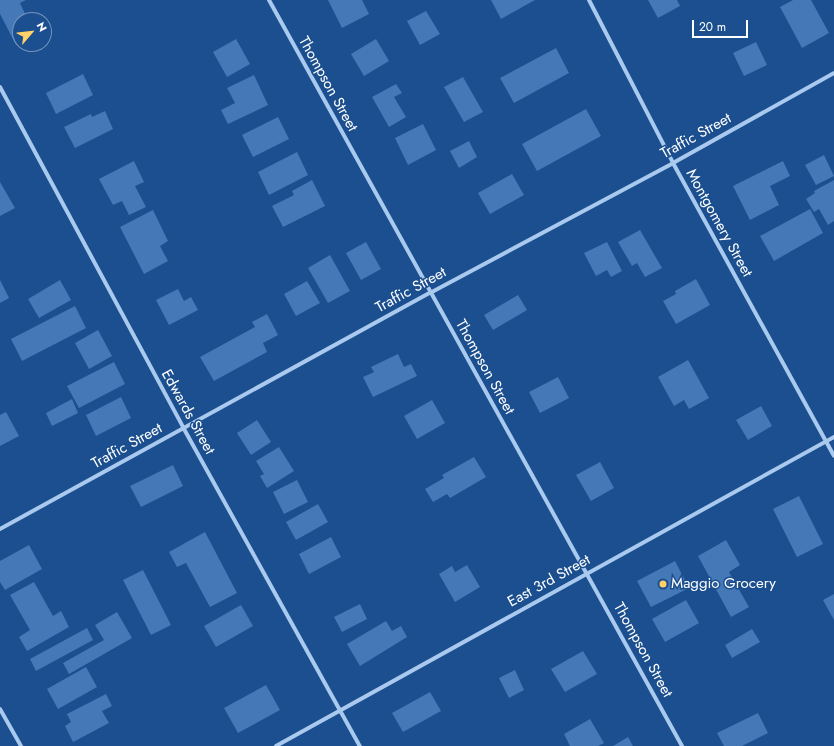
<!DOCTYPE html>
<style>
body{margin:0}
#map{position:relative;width:834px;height:746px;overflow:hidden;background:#1b4f8f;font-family:Jost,sans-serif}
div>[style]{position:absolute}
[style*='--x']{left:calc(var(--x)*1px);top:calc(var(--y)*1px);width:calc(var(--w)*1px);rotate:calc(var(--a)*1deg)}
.building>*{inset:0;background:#4478b7}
.minor>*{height:4px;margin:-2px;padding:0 2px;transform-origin:2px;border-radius:2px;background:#a9c9ee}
.dots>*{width:11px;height:11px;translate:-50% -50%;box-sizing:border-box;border:2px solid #1b4f8f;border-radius:50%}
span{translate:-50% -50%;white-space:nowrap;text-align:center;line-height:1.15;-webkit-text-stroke:3px #1b4f8f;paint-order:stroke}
.street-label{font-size:15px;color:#fff}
.poi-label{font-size:15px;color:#fff}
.left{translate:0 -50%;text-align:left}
.north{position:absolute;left:12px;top:12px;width:40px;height:40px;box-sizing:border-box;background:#1b4f8f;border:1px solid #7695bc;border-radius:50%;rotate:62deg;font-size:11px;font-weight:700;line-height:16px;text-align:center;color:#fff}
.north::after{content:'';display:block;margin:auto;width:14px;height:18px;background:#ffd166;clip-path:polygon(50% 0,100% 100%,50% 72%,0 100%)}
.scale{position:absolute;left:692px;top:20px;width:56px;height:18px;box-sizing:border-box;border:2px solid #fff;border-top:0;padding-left:5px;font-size:12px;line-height:14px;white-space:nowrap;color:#fff;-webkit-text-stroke:3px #1b4f8f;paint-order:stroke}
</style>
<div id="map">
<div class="building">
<i style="clip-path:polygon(0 0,26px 0,20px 3px,26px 16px,31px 13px,35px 20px,20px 20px,20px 43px,16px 45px,0 14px)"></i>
<i style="clip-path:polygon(328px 0,362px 0,369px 14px,342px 28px)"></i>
<i style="clip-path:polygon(491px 0,535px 0,501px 19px)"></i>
<i style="clip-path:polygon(648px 0,677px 0,680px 6px,658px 18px)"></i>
<i style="clip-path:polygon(793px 0,811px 0,829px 33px,802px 48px,780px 7px)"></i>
<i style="clip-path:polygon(426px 11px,440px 34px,420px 45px,407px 21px)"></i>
<i style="clip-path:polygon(236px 39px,250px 64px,227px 77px,213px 52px)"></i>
<i style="clip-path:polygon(376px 39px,389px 61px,364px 76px,351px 54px)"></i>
<i style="clip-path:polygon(756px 42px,767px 65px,744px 76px,733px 53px)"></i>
<i style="clip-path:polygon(556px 48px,569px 73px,514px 103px,500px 78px)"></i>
<i style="clip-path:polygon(83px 74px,93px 95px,56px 114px,46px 93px)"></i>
<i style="clip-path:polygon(254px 75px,268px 105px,228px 124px,221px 110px,235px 103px,227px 88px)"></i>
<i style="clip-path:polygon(463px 77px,483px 112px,464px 122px,444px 87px)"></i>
<i style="clip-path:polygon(396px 84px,402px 93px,394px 97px,406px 117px,389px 127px,372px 97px)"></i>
<i style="clip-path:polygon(586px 109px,601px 136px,537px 171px,522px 144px)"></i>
<i style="clip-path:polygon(105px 111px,113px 129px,75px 148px,64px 127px,91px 114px,92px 117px)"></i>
<i style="clip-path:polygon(278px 117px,289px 139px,253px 157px,242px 135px)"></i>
<i style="clip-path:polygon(423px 124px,436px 150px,408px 165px,395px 138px)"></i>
<i style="clip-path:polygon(469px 141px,477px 157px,459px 168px,450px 151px)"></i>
<i style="clip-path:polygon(297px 152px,308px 175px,269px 195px,258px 172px)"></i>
<i style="clip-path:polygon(824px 155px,834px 176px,816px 185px,805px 165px)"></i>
<i style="clip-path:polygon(134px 161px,144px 182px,135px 186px,146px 207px,129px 215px,122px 201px,113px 205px,99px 179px)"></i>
<i style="clip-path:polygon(783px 161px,790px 176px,770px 186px,779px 205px,750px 220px,733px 186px)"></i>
<i style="clip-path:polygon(512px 174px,524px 195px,490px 214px,478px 193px)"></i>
<i style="clip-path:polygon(312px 180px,325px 206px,283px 227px,272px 206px,294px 195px,292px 191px)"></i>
<i style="clip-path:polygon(834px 180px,834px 221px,828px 225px,819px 209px,814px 212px,806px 199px,815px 193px,814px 191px)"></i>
<i style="clip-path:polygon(0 182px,15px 208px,0 216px)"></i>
<i style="clip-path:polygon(810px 209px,823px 233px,774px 261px,760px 236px)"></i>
<i style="clip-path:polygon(153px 210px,168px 241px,160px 246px,168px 261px,144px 274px,120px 227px)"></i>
<i style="clip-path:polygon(640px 230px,662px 268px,645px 277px,637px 263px,632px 266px,618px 242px)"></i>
<i style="clip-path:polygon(366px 242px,381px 269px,361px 280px,346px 253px)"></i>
<i style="clip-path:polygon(607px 242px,622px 271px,611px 277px,607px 270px,596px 276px,584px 253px)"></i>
<i style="clip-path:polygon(330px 255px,350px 291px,328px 303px,308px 268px)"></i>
<i style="clip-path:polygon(696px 279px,710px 305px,676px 324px,663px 301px,676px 294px,675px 291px)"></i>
<i style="clip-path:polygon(0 280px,9px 298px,0 303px)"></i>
<i style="clip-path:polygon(60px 280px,71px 300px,39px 318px,28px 299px)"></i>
<i style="clip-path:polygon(307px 281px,320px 303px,296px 316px,284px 294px)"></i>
<i style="clip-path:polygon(178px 289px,184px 301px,191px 297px,198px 310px,169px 325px,156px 300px)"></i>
<i style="clip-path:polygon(518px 295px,527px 310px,493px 330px,484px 315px)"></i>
<i style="clip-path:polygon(75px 306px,86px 328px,22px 361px,11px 339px)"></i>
<i style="clip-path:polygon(267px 314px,278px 335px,263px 343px,267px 352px,214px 381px,200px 357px,255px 327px,252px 322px)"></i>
<i style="clip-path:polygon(98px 330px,112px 356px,89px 369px,75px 343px)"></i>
<i style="clip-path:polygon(398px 354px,404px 367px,411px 364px,417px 376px,373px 397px,363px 377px,374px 372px,371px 367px)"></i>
<i style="clip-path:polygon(688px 360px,709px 398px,689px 409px,684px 400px,674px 406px,658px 377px)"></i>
<i style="clip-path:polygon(114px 362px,125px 384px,79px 408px,67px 386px)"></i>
<i style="clip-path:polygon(558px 377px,569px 398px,540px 413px,529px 392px)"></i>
<i style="clip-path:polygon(121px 397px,131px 418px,96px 436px,86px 415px)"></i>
<i style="clip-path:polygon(72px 399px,78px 413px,52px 426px,46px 413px)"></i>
<i style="clip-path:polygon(432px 400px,445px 423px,417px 439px,404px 416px)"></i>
<i style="clip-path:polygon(761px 406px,772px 426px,748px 440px,736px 420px)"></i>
<i style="clip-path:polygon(6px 412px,19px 436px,0 446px,0 415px)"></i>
<i style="clip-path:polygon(257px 420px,271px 442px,251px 455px,237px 433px)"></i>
<i style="clip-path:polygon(279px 447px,294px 471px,267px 488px,260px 476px,264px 474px,256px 461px)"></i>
<i style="clip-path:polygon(474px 457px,486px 477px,450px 498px,447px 494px,433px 502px,425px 489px,444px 478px,442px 475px)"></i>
<i style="clip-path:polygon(600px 462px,614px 488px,591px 501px,576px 475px)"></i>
<i style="clip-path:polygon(173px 465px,183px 486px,141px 507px,130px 486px)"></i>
<i style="clip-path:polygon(297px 480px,308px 502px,284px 514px,273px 492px)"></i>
<i style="clip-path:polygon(799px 496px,823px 544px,797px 557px,773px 509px)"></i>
<i style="clip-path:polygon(318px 504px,328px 522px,296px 540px,286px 522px)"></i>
<i style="clip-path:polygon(205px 532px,237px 593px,210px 607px,186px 563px,177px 567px,169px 552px)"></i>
<i style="clip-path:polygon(331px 537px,341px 557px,309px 574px,299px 554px)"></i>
<i style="clip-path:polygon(726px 540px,740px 565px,729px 572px,749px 607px,731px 617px,698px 556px)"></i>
<i style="clip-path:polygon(29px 545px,42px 569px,5px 590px,0 582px,0 561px)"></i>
<i style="clip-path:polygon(675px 561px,689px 588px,651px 607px,637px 581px)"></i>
<i style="clip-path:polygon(467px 565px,480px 587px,455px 602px,439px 574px,452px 566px,455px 572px)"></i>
<i style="clip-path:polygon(143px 570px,171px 625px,151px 635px,123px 580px)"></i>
<i style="clip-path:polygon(34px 582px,53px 616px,61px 611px,69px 627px,27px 651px,19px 637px,30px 630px,10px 595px)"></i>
<i style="clip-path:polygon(834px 594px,834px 620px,823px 600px)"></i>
<i style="clip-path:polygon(686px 600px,699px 623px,665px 642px,652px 619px)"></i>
<i style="clip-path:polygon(360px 604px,367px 619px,342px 632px,334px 617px)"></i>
<i style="clip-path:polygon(241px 605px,253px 626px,216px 647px,204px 626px)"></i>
<i style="clip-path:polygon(117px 612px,132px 638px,69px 674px,63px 663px,104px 640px,95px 625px)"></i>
<i style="clip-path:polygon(386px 621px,392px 631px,401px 626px,407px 637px,360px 666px,347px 644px)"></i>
<i style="clip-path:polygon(87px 628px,93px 640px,36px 671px,30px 659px)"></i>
<i style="clip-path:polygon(752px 629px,760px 642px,732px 658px,725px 645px)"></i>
<i style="clip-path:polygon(583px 651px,597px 674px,565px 692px,551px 669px)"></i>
<i style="clip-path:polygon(86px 667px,97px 687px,58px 709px,47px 689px)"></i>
<i style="clip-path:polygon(515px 670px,524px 690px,509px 698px,499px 678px)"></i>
<i style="clip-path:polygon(266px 685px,280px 710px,238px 733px,224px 708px)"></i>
<i style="clip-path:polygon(430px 692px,441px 711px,403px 732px,392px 713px)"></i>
<i style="clip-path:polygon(106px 694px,112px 706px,102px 711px,109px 723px,73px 742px,65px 726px,71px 722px,67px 714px)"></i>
<i style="clip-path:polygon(758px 713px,768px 733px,742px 746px,724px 746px,717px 733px)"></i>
<i style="clip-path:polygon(590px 719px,604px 743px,598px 746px,570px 746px,564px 734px)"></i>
<i style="clip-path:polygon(628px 737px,633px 746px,613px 746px)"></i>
</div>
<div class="minor">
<i style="--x:269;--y:0;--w:853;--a:61.03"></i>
<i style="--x:589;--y:0;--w:183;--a:62.7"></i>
<i style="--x:673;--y:163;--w:334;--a:61.2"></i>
<i style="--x:0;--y:87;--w:388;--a:61.7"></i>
<i style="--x:184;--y:429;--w:363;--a:61"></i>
<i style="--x:0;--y:529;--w:491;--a:-28.8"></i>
<i style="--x:430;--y:293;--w:276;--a:-28.1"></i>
<i style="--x:673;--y:163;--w:184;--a:-29.2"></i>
<i style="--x:0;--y:709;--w:43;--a:60.4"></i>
<i style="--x:276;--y:746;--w:638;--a:-28.98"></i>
</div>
<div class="dots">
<i style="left:663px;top:584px;background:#ffd166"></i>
</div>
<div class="street-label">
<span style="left:328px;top:84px;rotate:61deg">Thompson Street</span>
<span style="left:696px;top:136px;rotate:-29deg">Traffic Street</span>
<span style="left:719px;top:223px;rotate:61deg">Montgomery Street</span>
<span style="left:411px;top:290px;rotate:-29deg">Traffic Street</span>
<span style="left:485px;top:367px;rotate:61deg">Thompson Street</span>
<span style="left:188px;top:412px;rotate:61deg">Edwards Street</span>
<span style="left:127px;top:446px;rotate:-29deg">Traffic Street</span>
<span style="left:549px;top:581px;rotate:-29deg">East 3rd Street</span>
<span style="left:643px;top:650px;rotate:61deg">Thompson Street</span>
</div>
<div class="poi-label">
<span class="left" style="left:671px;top:584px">Maggio Grocery</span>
</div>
<div class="north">N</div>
<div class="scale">20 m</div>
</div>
